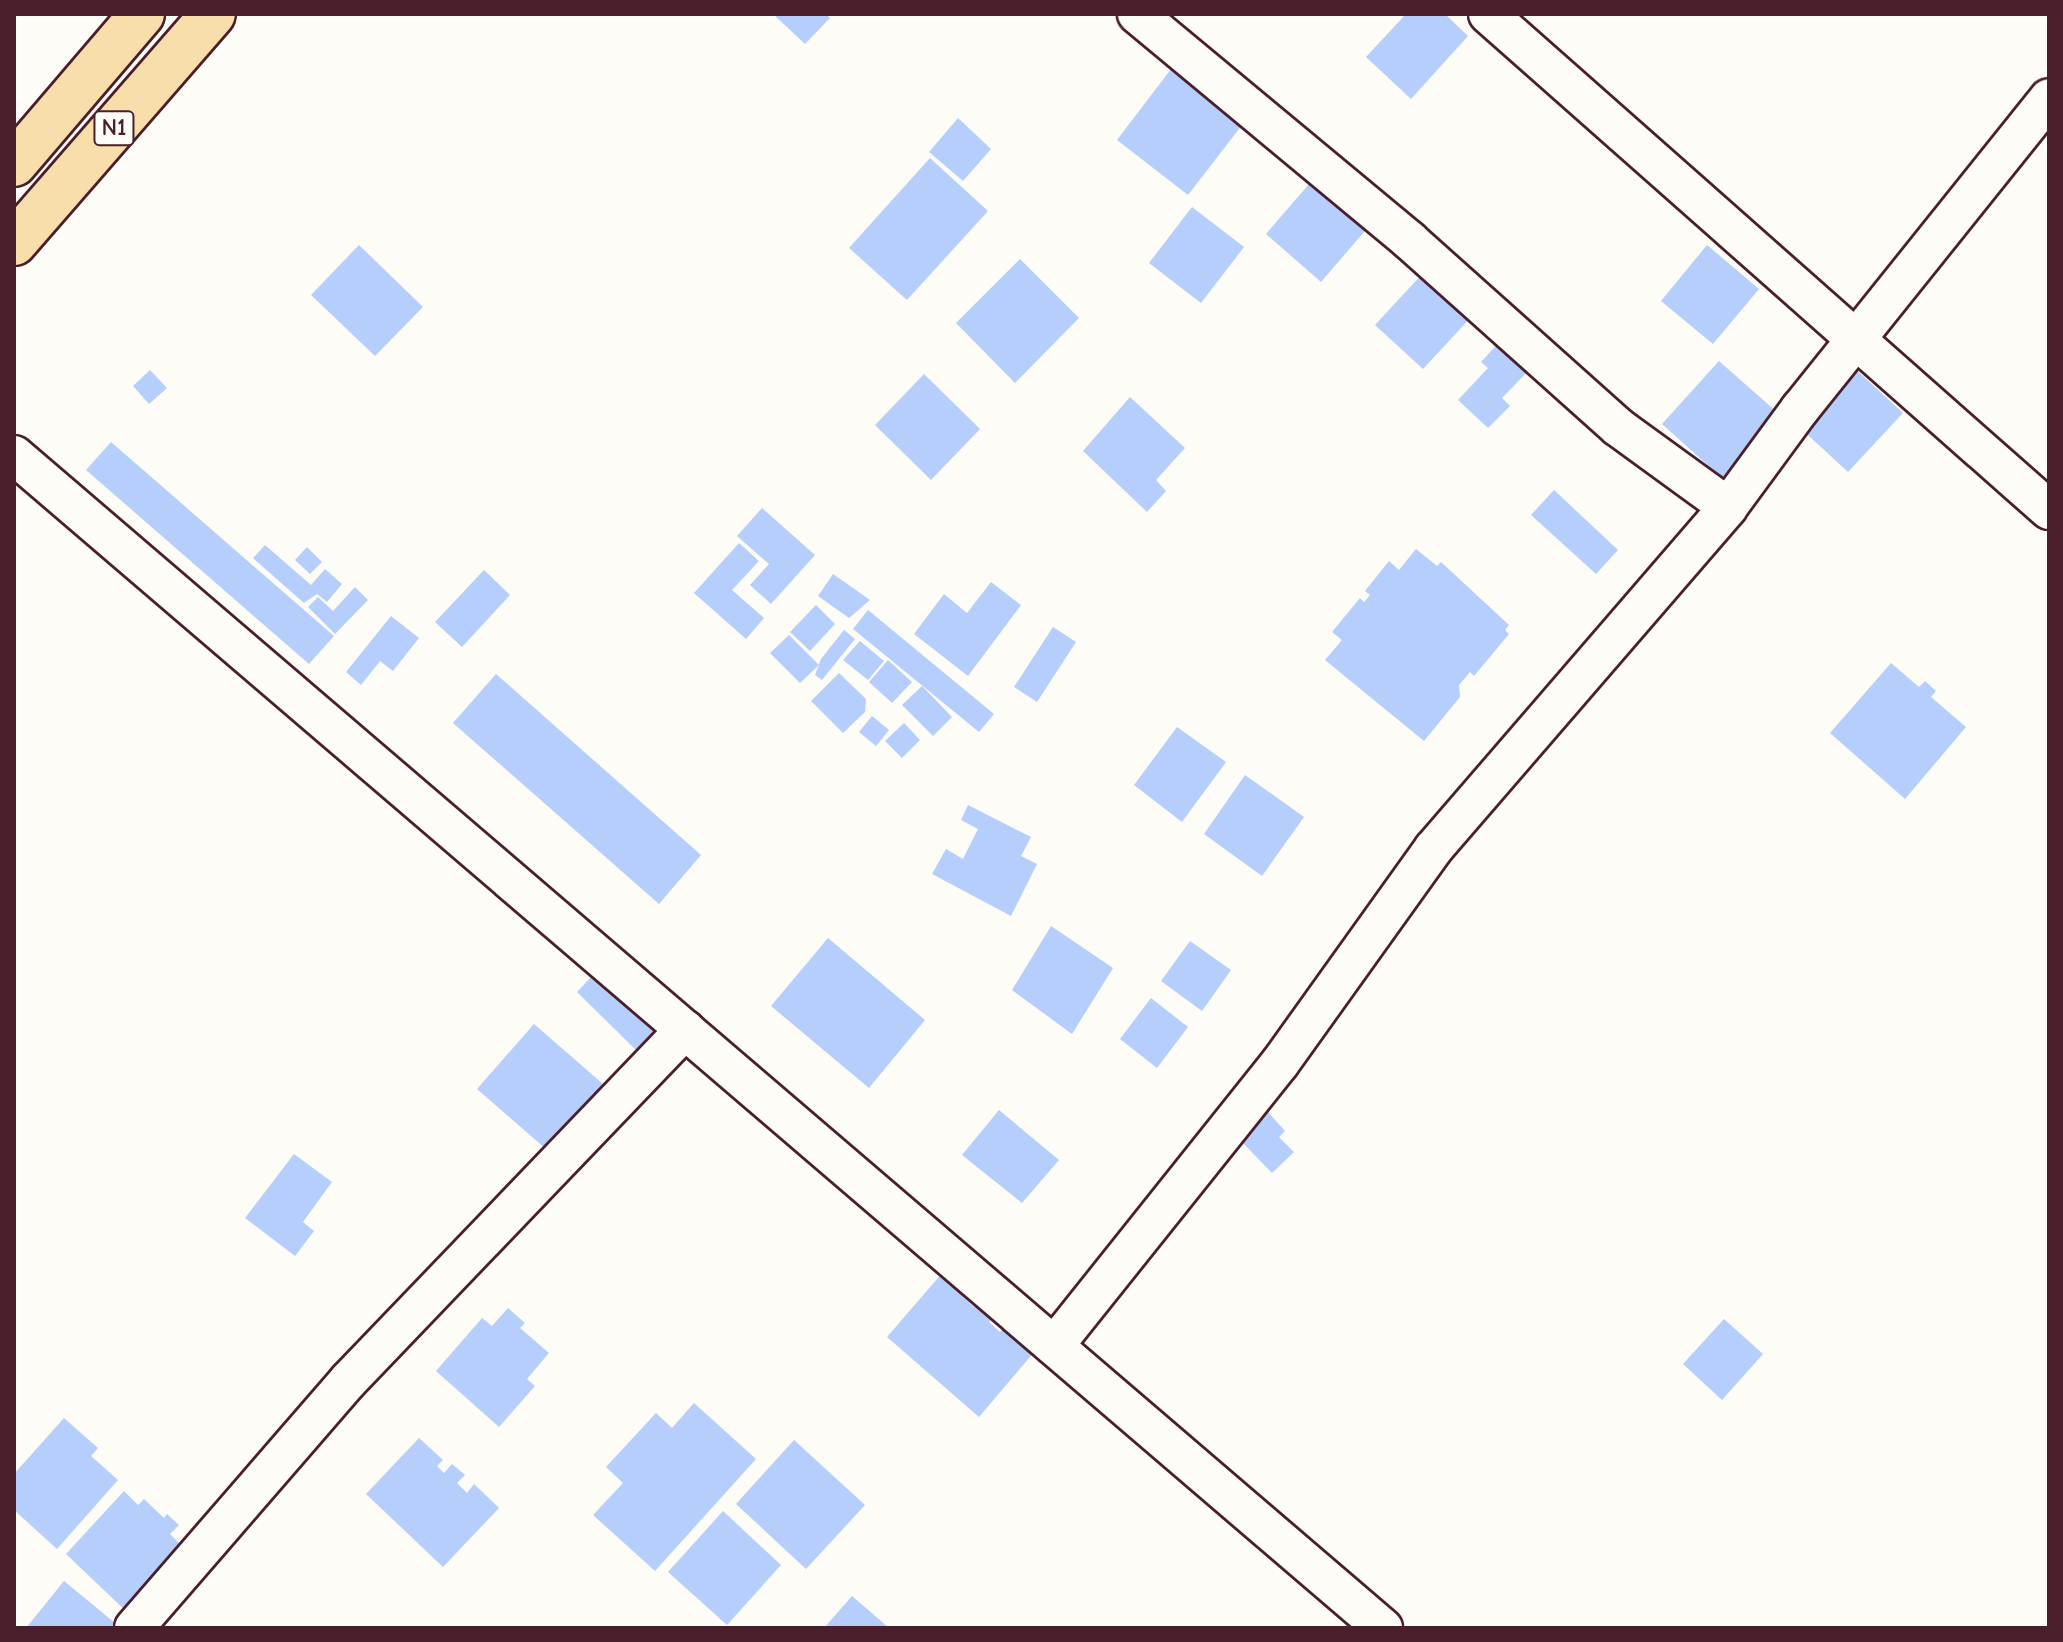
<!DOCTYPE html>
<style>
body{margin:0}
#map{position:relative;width:2063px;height:1642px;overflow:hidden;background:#fdfcf7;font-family:"Comic Neue",sans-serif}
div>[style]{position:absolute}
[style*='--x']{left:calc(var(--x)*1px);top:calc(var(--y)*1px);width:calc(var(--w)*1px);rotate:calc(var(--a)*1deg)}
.building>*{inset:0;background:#b5cefc}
.roads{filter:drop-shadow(2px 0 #4a1f2b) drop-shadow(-2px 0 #4a1f2b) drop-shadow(0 2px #4a1f2b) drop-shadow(0 -2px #4a1f2b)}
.minor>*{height:38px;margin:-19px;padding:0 19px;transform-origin:19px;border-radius:19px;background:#fdfcf7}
.highway>*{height:44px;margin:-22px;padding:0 22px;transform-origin:22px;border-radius:22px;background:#f8deab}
span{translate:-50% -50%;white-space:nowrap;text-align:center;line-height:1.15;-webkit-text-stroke:7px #fdfcf7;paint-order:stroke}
.shield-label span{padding:2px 6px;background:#fdfcf7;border:2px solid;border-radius:6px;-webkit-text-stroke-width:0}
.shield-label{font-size:24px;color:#4a1f2b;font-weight:700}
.frame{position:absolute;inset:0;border:16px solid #4a1f2b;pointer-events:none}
</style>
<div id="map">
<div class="building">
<i style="clip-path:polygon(773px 14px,826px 14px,830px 18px,805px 44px)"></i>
<i style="clip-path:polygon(1406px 14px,1445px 14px,1468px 36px,1411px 99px,1366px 57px)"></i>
<i style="clip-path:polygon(1171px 69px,1242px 125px,1188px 195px,1117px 140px)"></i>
<i style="clip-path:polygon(958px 118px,991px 149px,963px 181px,929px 152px)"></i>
<i style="clip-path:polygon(930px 158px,988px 211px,907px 300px,849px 248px)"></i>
<i style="clip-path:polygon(1315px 177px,1370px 225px,1321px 282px,1266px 234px)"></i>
<i style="clip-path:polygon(1192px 207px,1244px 247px,1201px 303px,1149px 263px)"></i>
<i style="clip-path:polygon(359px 245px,423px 307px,375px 356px,311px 295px)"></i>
<i style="clip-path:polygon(1707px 245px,1759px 289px,1713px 344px,1661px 301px)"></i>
<i style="clip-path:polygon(1020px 259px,1079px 318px,1015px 383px,956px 323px)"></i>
<i style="clip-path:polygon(1425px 271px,1473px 315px,1423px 369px,1375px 325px)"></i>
<i style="clip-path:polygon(1503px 338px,1532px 367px,1502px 398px,1510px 406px,1488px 428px,1458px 400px,1488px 368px,1481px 362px)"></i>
<i style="clip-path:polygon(1719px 361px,1779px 414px,1722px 478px,1662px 424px)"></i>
<i style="clip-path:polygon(1852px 366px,1903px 413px,1848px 472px,1797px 425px)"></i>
<i style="clip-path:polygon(150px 370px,167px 388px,149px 404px,133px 386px)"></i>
<i style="clip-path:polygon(924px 374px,980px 429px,931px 480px,875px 425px)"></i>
<i style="clip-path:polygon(1130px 397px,1185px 448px,1156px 480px,1166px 491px,1147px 512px,1083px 451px)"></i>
<i style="clip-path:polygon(111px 442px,334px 636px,309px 664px,86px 470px)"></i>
<i style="clip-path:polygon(1554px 490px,1618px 550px,1596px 574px,1531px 515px)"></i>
<i style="clip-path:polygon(762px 508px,815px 555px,771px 604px,750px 585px,769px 564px,737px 536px)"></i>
<i style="clip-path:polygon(739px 543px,759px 561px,732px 590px,764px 618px,746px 639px,694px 593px)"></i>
<i style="clip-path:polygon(265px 545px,311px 585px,325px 569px,342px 584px,327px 602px,317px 594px,304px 603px,253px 558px)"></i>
<i style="clip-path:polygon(307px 547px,322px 562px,310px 574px,295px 560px)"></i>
<i style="clip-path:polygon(1416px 549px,1437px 566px,1441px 562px,1509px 625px,1505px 630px,1509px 634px,1474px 676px,1470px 672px,1459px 685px,1460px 697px,1424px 741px,1325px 660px,1342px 640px,1332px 632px,1360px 598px,1364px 602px,1370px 595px,1365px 591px,1389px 561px,1399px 570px)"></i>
<i style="clip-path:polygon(484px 570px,510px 595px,462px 647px,435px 622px)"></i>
<i style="clip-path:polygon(833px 574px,870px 600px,849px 618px,818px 596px)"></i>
<i style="clip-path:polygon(991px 582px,1021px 605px,968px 676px,914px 634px,944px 594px,967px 613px)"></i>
<i style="clip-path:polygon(355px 587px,368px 600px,335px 634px,308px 607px,318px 597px,333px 611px)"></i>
<i style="clip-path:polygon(816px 605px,835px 624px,810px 651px,790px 632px)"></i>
<i style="clip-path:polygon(868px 610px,994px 714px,979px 732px,853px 629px)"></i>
<i style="clip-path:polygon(391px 616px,419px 638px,393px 671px,380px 661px,361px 685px,346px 672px)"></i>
<i style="clip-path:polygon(1053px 627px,1076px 642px,1037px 702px,1014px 687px)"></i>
<i style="clip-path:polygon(844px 630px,855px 639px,822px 680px,815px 675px,821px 659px)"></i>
<i style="clip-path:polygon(789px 635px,819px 665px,800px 683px,770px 653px)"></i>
<i style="clip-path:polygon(860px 641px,884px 661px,868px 680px,843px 660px)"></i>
<i style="clip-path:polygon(888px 660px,912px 682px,892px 703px,869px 682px)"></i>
<i style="clip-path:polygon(1891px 663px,1919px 687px,1925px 681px,1936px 691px,1931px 697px,1966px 727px,1905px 799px,1830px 733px)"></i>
<i style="clip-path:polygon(839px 673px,866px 699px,865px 712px,843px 733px,811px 701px)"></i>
<i style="clip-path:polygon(496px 674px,701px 855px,659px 904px,453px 723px)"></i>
<i style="clip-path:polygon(922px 686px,952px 717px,933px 736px,902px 705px)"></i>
<i style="clip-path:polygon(872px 716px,889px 730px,876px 746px,859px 732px)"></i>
<i style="clip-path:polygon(904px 723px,920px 740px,902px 758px,885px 741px)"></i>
<i style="clip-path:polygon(1177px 727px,1226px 762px,1182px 822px,1134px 785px)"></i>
<i style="clip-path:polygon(1245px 775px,1304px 817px,1262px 876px,1204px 834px)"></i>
<i style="clip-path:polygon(968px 805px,1031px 837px,1021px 856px,1037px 864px,1011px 916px,932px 874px,946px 849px,963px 859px,978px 829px,961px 820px)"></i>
<i style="clip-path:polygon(1051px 926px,1113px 968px,1072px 1034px,1012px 990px)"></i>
<i style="clip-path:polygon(828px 938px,925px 1020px,869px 1088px,771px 1006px)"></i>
<i style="clip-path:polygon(1190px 941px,1231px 970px,1202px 1011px,1161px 981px)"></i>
<i style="clip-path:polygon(607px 960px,667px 1018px,636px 1050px,577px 992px)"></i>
<i style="clip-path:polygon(1151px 998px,1188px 1027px,1157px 1068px,1120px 1039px)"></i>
<i style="clip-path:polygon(534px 1024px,603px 1084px,546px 1149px,477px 1089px)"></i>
<i style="clip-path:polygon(999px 1110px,1059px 1160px,1022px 1203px,962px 1155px)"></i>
<i style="clip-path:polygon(1267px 1111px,1285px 1131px,1279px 1137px,1294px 1152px,1272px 1173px,1239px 1139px)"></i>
<i style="clip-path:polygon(294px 1154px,332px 1182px,303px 1222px,314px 1231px,295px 1256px,245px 1218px)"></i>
<i style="clip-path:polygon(944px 1271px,967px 1292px,963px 1297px,974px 1307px,982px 1298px,998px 1313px,989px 1322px,1000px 1332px,1006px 1325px,1035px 1351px,979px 1417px,887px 1337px)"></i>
<i style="clip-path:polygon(508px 1308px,525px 1323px,520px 1328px,549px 1353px,527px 1379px,535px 1386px,499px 1427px,436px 1371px,482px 1318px,492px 1326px)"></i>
<i style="clip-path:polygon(1724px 1319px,1763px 1354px,1722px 1400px,1683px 1364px)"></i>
<i style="clip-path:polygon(694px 1403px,756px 1459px,655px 1571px,593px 1515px,623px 1483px,606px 1467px,656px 1413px,672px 1428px)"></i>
<i style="clip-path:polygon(64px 1418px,98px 1448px,91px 1456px,118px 1480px,57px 1549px,14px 1510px,14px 1474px)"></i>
<i style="clip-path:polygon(419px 1438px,443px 1460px,437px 1466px,444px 1473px,452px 1464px,465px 1475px,457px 1483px,467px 1493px,474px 1484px,499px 1508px,443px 1567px,366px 1494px)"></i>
<i style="clip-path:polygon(794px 1440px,865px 1505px,806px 1569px,736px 1504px)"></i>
<i style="clip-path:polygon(124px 1491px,138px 1505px,144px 1499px,164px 1518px,167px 1514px,179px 1525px,170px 1534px,186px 1550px,128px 1613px,66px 1554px)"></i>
<i style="clip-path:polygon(723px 1511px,781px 1565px,727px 1625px,668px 1572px)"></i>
<i style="clip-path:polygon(64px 1581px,121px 1628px,26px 1628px)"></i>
<i style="clip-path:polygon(852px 1596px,889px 1628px,824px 1628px)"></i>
</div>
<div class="roads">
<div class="minor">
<i style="--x:1137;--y:14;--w:354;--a:39.7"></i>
<i style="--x:1409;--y:240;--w:280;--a:41.8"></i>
<i style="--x:1618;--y:427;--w:136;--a:36"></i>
<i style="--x:1488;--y:14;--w:749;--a:41.48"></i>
<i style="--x:14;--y:455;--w:1803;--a:40.59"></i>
<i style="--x:1054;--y:1346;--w:362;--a:-51.4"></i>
<i style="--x:1280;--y:1063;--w:264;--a:-54.4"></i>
<i style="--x:1434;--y:848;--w:450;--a:-49.2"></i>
<i style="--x:1728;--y:507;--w:122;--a:-53.7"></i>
<i style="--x:1800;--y:409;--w:398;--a:-51.3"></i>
<i style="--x:134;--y:1628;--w:327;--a:-49.1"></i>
<i style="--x:348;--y:1381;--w:487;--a:-46.2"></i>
</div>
<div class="highway">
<i style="--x:14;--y:164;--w:197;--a:-49.5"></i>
<i style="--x:14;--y:243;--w:303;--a:-49"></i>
</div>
</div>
<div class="shield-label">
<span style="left:114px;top:128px">N1</span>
</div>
<div class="frame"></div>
</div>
